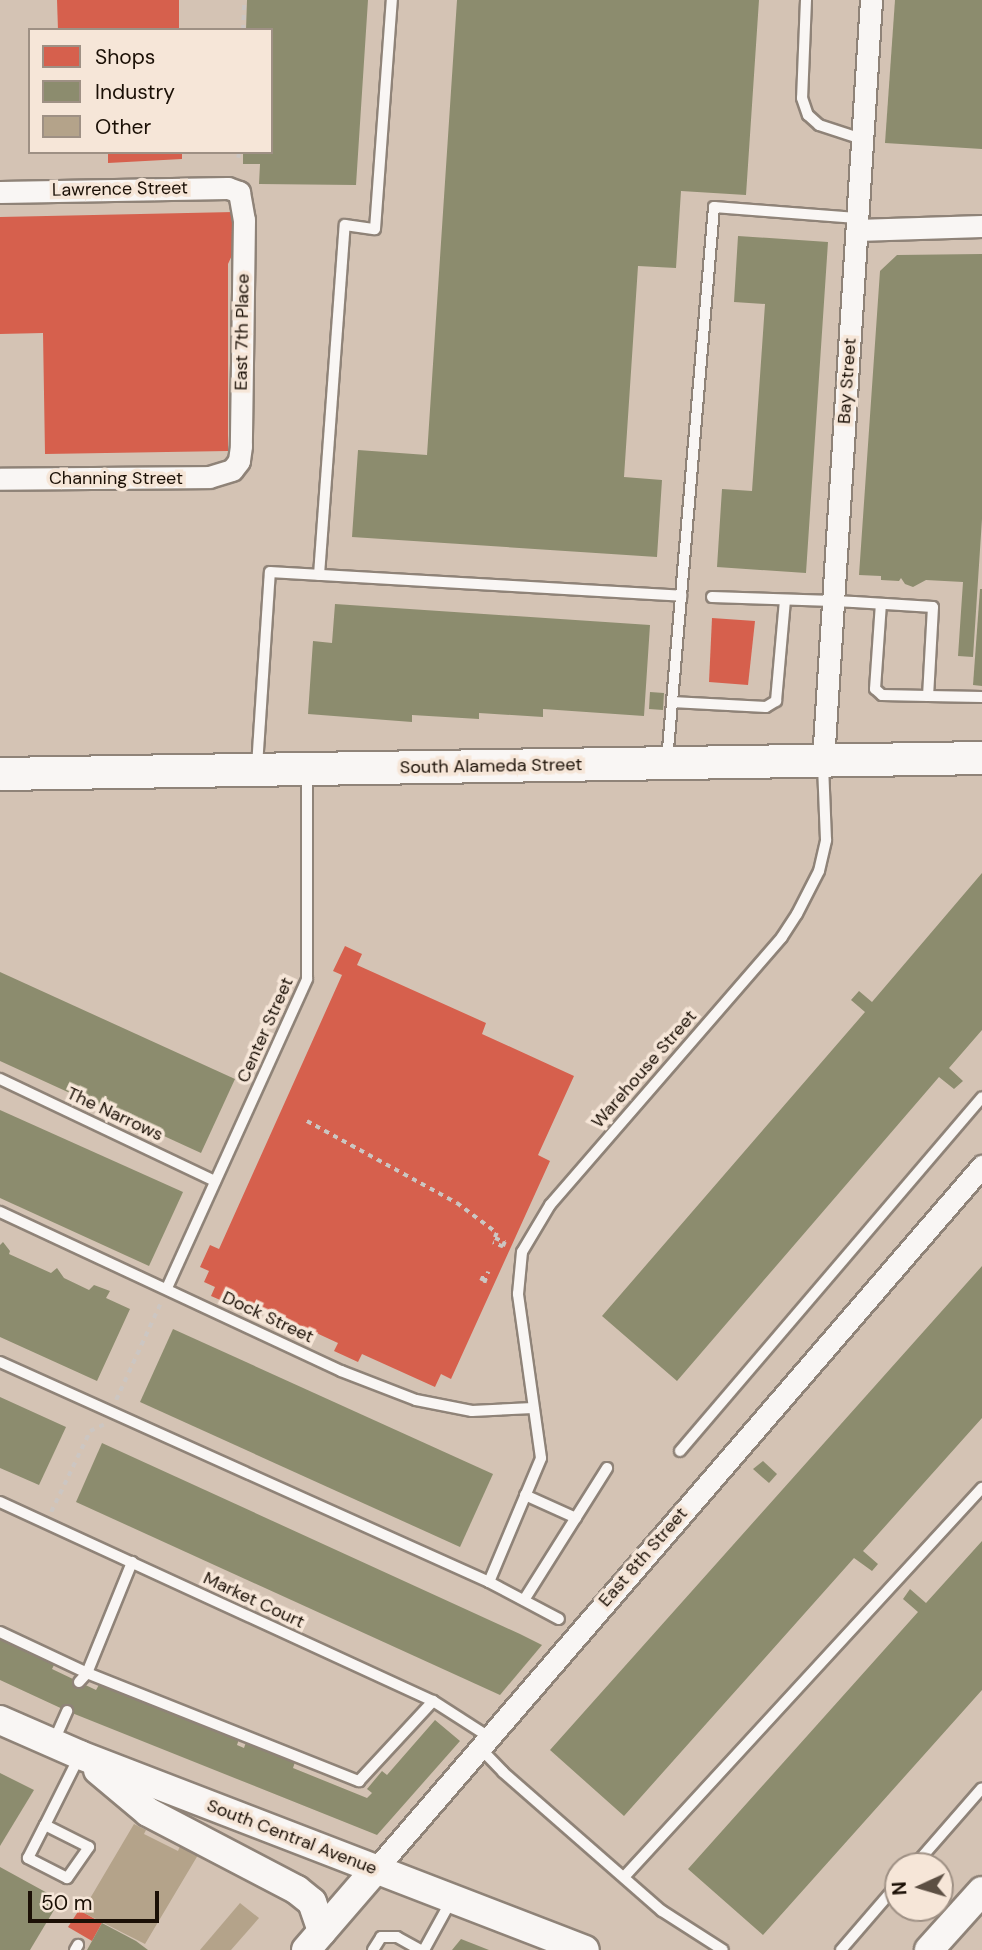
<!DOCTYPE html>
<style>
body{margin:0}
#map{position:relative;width:982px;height:1950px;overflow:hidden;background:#d4c3b4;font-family:"DM Sans",sans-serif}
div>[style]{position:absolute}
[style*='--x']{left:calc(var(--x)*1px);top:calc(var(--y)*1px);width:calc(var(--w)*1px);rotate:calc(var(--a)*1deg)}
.shops>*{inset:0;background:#d6604d}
.industry>*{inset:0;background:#8c8c6e}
.building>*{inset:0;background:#b4a38a}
.path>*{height:3.5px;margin-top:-1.75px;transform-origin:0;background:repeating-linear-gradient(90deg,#ccc6c2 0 5px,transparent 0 10px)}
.roads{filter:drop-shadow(2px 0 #8f8378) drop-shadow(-2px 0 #8f8378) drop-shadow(0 2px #8f8378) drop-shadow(0 -2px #8f8378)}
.service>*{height:10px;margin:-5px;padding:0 5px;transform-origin:5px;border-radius:5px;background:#f9f6f4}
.minor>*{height:21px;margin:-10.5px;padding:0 10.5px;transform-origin:10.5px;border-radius:10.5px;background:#f9f6f4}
.secondary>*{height:28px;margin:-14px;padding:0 14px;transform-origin:14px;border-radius:14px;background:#f9f6f4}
.primary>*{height:32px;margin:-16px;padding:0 16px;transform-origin:16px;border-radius:16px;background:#f9f6f4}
span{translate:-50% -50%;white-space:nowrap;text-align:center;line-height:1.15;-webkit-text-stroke:7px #f6e6d8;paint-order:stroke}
.street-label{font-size:18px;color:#1b1006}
.legend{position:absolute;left:28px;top:28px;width:245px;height:126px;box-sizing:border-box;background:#f6e6d8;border:2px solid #9e9084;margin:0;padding:9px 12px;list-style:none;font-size:21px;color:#1b1006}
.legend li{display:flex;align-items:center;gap:14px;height:35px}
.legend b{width:35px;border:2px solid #9e9084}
.north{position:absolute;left:884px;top:1852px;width:70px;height:70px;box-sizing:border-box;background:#f6e6d8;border:2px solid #9e9084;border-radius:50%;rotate:266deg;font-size:19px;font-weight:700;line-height:28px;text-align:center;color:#1b1006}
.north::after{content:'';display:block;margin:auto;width:24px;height:32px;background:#5c4f43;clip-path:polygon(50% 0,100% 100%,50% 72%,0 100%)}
.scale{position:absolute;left:28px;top:1891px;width:131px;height:32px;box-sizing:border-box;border:4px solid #1b1006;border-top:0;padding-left:9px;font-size:21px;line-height:24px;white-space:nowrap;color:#1b1006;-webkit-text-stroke:5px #f6e6d8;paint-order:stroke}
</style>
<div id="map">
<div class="shops">
<i style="clip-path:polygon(57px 0,179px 0,179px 30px,58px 30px)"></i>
<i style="clip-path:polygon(108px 152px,182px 152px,182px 159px,108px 163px)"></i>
<i style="clip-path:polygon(234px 212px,233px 253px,228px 264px,228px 451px,45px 454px,43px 333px,0 334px,0 217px)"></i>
<i style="clip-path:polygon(712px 618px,755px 621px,748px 685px,709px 682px)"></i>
<i style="clip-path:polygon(345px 946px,362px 954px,357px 965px,486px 1023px,482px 1034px,574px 1076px,538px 1155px,550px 1161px,451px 1379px,441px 1374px,435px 1387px,362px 1354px,358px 1362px,334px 1351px,338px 1343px,238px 1297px,234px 1306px,211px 1296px,215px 1287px,204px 1282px,209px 1271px,200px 1267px,210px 1245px,219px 1249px,342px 975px,333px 971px)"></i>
<i style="clip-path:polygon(79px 1910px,102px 1923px,92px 1941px,68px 1927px)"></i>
</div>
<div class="industry">
<i style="clip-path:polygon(247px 0,368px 0,356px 185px,259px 184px,260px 164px,243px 164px,243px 152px,271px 152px,271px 30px,246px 30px)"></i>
<i style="clip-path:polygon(457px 0,759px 0,746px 195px,681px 191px,676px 268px,638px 266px,624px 477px,662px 480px,657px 557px,352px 537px,358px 450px,427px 455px)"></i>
<i style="clip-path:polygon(895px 0,982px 0,982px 149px,885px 143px)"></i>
<i style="clip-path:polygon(738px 236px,828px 242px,806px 573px,717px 567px,722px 489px,752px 491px,765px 304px,734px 302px)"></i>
<i style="clip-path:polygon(982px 254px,982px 519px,973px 657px,958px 656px,963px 582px,926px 580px,913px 587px,905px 584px,901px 578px,899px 581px,881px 580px,881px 576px,859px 575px,880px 271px,897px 255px)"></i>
<i style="clip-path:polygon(980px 589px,982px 589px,982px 686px,973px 685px)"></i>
<i style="clip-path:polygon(335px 604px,650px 625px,644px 716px,543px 709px,543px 717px,479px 713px,479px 719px,412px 715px,412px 722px,308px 714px,313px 641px,332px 643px)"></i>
<i style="clip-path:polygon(650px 692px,664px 693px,663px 710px,649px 709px)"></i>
<i style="clip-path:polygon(982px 873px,982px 1030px,949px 1068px,963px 1081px,954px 1089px,939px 1077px,677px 1381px,602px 1316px,865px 1012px,851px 1000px,859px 991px,872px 1002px)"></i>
<i style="clip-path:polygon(0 972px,235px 1079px,201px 1153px,0 1061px)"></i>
<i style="clip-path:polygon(0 1110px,183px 1192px,149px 1266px,0 1198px)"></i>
<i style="clip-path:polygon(3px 1242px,10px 1251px,9px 1254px,51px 1273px,57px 1268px,64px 1278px,89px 1290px,94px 1285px,110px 1291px,106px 1298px,130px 1309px,97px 1381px,0 1337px,0 1245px)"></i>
<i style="clip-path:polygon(982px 1266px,982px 1418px,863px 1551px,878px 1564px,872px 1571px,854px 1558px,624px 1816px,550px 1750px)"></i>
<i style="clip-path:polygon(173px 1329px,493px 1474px,460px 1547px,140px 1402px)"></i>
<i style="clip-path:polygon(0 1397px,66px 1427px,39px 1485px,0 1468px)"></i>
<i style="clip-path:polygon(102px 1443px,520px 1634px,542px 1645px,500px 1695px,76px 1502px)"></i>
<i style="clip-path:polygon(763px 1461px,777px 1474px,769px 1483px,753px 1469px)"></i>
<i style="clip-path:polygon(982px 1541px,982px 1690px,763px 1935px,688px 1869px,918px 1612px,903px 1599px,910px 1589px,926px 1603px)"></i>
<i style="clip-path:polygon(0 1637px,55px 1663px,52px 1669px,96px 1690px,100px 1683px,239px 1739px,237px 1745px,244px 1748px,246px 1742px,295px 1762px,293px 1768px,367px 1798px,372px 1793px,367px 1789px,382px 1771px,387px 1775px,435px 1720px,460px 1741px,377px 1835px,67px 1711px,0 1680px)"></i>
<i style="clip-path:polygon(0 1773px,34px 1790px,0 1846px)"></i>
<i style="clip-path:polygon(0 1867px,60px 1900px,30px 1950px,0 1950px)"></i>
<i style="clip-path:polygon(102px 1923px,136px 1941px,148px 1950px,87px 1950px)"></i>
<i style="clip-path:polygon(461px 1939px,489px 1950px,452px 1950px)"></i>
</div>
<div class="building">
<i style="clip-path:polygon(134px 1824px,146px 1830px,144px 1834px,178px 1851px,180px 1846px,198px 1855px,145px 1944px,82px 1912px)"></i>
<i style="clip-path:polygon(240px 1903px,259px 1918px,231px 1950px,200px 1950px)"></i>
</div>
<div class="path">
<i style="--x:243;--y:30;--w:30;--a:-88"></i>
<i style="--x:238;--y:158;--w:6;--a:-81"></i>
<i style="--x:307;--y:1121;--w:171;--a:28.7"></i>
<i style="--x:457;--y:1203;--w:50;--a:36.9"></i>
<i style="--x:497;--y:1233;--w:5;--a:112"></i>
<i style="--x:495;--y:1238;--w:11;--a:22"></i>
<i style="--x:505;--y:1242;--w:5;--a:112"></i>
<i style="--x:503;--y:1247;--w:11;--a:-158"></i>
<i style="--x:481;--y:1281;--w:8;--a:-67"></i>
<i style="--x:484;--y:1283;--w:12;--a:-70"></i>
<i style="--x:116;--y:1400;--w:108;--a:-65.3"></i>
<i style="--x:51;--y:1512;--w:90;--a:-64.3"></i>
<i style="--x:90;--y:1431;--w:17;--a:-25"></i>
</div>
<div class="roads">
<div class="service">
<i style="--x:806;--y:0;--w:98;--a:92.3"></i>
<i style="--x:802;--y:98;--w:18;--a:71"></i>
<i style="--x:808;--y:115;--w:15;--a:42"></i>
<i style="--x:819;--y:125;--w:45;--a:18"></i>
<i style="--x:319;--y:575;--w:351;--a:-85.8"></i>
<i style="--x:345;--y:225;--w:30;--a:8"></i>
<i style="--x:375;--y:229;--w:230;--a:-85.8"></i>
<i style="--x:712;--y:597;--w:121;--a:1.9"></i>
<i style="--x:833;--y:601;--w:21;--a:3"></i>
<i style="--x:854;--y:602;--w:79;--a:3.6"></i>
<i style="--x:933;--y:607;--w:89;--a:93.2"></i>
<i style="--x:928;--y:696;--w:46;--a:-178.8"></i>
<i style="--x:882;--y:695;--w:9;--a:-139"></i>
<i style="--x:875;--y:689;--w:85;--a:-86"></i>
<i style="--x:928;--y:696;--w:54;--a:1.1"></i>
<i style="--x:672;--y:702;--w:94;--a:3"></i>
<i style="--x:766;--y:707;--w:12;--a:-31"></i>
<i style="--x:776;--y:701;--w:101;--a:-84.9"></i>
<i style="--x:667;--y:761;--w:556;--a:-85.15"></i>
<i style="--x:714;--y:207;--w:143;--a:4.4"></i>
<i style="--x:257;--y:766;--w:194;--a:-86.2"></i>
<i style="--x:270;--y:572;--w:412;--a:3.3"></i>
<i style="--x:0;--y:1079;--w:238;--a:25.4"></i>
<i style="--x:0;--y:1212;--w:376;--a:25"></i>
<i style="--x:341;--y:1371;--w:80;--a:21.1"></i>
<i style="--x:416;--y:1400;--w:57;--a:11.1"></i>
<i style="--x:472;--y:1411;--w:61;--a:-2.8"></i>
<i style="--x:167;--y:1288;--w:339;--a:-65.6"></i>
<i style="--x:307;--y:979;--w:207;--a:-90"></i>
<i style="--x:0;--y:1362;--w:536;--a:24.22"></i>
<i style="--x:489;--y:1582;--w:134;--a:-67.2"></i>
<i style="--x:541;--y:1458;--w:166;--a:-98"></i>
<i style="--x:518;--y:1294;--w:42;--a:-84.6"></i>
<i style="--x:522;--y:1252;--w:55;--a:-59.2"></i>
<i style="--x:550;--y:1205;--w:354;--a:-49.1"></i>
<i style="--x:782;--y:937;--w:27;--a:-57"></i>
<i style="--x:797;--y:914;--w:48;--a:-62.9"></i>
<i style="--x:819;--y:871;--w:32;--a:-77"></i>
<i style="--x:826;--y:840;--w:76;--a:-92.3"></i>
<i style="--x:680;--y:1451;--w:465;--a:-49.5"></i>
<i style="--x:525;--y:1495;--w:56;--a:24.3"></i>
<i style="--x:0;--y:1502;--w:477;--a:24.7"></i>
<i style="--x:433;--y:1701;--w:67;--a:32.7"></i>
<i style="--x:489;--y:1582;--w:79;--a:27.9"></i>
<i style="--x:524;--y:1600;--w:156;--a:-57.8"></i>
<i style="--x:0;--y:1632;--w:96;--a:25.2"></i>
<i style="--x:87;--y:1673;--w:293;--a:21.7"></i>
<i style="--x:359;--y:1781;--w:109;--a:-47.2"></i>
<i style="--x:79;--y:1682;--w:12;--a:-48"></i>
<i style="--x:87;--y:1673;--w:120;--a:-67.9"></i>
<i style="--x:53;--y:1743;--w:35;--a:-66"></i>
<i style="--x:481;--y:1749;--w:32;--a:46"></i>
<i style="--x:503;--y:1772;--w:211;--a:41.2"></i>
<i style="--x:662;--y:1911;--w:72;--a:32.6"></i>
<i style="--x:45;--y:1825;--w:49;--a:26.6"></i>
<i style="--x:89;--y:1847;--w:38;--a:125"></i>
<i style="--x:67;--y:1878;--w:44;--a:-152.9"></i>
<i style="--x:28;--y:1858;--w:37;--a:-63"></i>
<i style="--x:45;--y:1825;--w:78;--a:-63.4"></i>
<i style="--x:914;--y:1866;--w:103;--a:-48.9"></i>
<i style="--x:624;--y:1877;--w:529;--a:-47.38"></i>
<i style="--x:75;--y:1950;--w:6;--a:-59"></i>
<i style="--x:373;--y:1950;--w:15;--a:-58"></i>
<i style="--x:381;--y:1937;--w:16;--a:0"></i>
<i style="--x:397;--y:1937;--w:26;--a:29"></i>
<i style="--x:424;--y:1950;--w:58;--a:-61.2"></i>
<i style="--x:841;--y:1950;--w:87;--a:-49.2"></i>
</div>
<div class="minor">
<i style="--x:0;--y:192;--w:228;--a:-1"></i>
<i style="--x:228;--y:188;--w:12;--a:20"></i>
<i style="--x:239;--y:192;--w:28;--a:80"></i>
<i style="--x:244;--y:220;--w:226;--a:90.8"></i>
<i style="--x:241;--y:446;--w:15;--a:98"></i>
<i style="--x:239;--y:461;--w:11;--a:128"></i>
<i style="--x:232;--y:470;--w:24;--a:163"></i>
<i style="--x:209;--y:477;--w:209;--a:179.5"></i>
<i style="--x:857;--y:230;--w:125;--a:-1.8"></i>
<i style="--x:823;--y:761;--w:763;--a:-86.39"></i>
<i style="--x:375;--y:1870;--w:930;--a:-49.23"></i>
</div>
<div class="secondary">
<i style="--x:0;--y:1720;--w:87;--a:23.6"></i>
<i style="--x:80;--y:1755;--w:541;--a:21.11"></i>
<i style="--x:98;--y:1770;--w:65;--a:40"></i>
<i style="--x:148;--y:1812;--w:168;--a:27.6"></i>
<i style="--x:297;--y:1890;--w:19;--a:39"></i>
<i style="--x:312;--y:1902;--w:31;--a:71"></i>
<i style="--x:306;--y:1950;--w:106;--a:-49.2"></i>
<i style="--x:929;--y:1950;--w:79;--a:-48.1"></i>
</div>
<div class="primary">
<i style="--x:0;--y:774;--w:982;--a:-0.93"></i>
</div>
</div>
<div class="street-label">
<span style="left:120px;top:189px;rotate:-1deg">Lawrence Street</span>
<span style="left:242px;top:332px;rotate:-89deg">East 7th Place</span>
<span style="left:847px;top:381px;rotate:-86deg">Bay Street</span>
<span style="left:116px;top:478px">Channing Street</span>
<span style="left:491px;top:766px;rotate:-1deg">South Alameda Street</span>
<span style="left:265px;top:1030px;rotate:-66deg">Center Street</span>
<span style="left:644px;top:1069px;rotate:-49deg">Warehouse Street</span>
<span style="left:115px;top:1114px;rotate:25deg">The Narrows</span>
<span style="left:268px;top:1317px;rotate:25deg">Dock Street</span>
<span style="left:643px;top:1557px;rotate:-49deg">East 8th Street</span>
<span style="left:254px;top:1600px;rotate:25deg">Market Court</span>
<span style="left:292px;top:1837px;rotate:21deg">South Central Avenue</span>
</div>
<ul class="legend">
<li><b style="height:19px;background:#d6604d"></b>Shops</li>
<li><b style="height:19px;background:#8c8c6e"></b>Industry</li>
<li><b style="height:19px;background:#b4a38a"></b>Other</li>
</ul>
<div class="north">N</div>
<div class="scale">50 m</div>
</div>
